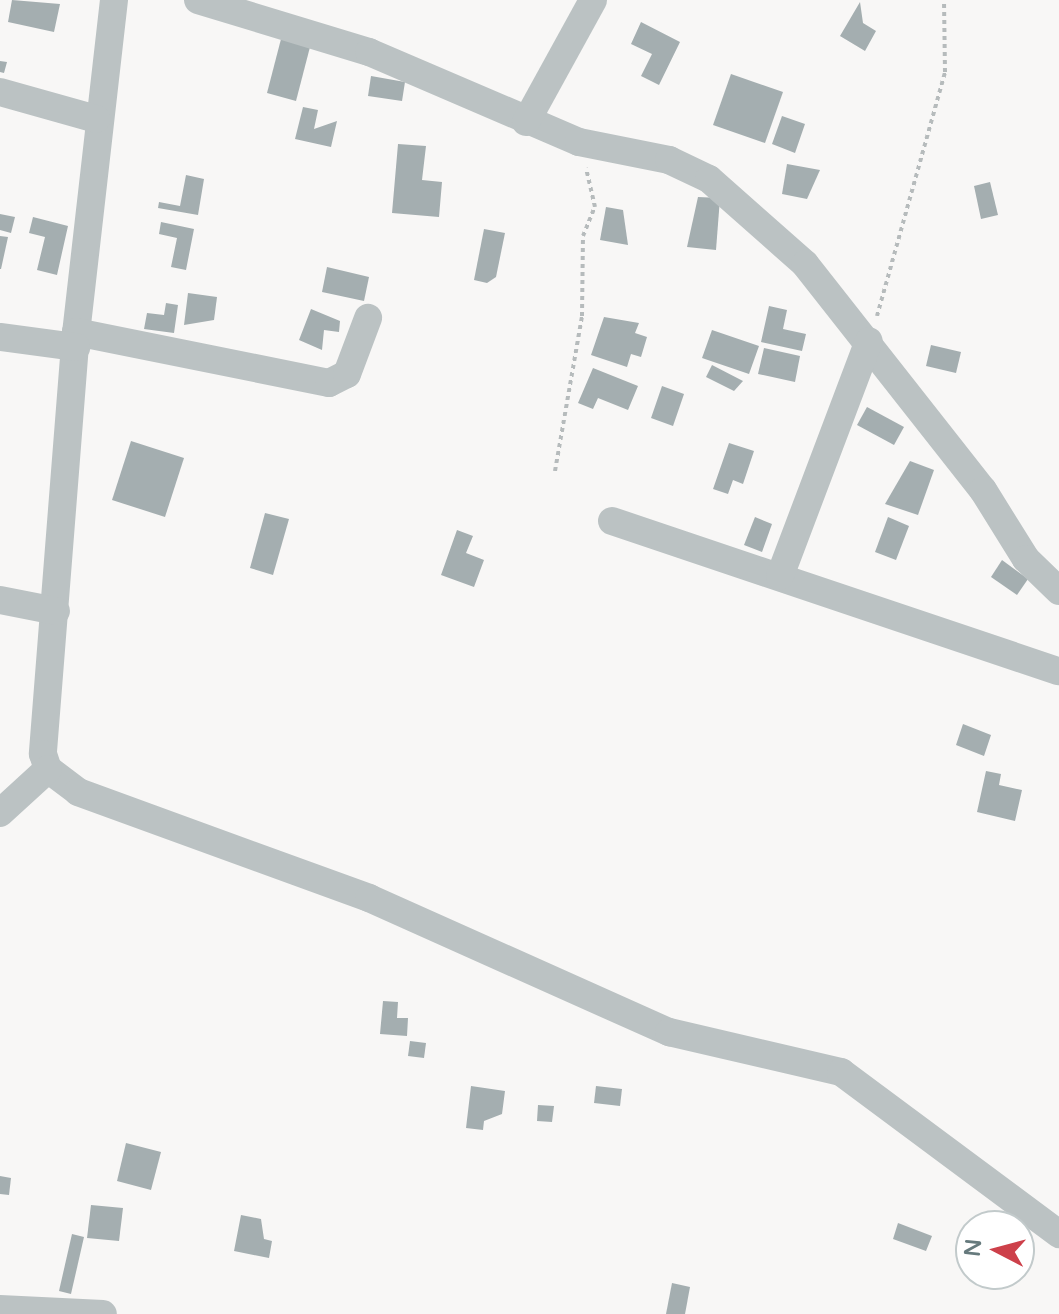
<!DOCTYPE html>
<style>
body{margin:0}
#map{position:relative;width:1059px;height:1314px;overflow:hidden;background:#f8f7f6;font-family:"Varela Round",sans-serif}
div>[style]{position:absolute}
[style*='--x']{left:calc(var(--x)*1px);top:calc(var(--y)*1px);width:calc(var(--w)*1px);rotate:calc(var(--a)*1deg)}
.building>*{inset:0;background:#a4aeb0}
.path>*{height:4px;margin-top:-2px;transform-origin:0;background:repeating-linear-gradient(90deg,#b6bbbc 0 4px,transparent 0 8px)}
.street>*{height:28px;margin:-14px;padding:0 14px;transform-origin:14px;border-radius:14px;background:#bbc2c3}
span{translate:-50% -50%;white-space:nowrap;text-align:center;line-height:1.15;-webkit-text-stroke:8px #fff;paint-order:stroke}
.north{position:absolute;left:955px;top:1210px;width:80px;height:80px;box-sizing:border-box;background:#fff;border:2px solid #c2cacb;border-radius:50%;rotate:276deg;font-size:22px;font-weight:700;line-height:32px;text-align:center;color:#667a7d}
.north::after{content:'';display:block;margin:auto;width:28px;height:36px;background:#cd404a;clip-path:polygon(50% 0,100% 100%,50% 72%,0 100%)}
</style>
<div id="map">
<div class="building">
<i style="clip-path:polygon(12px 0,60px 4px,54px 32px,8px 22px)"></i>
<i style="clip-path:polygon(860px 2px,863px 23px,876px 31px,865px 51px,840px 36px)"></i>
<i style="clip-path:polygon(641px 22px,680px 42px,659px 85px,641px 76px,652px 54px,631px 44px)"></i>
<i style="clip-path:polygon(281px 39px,310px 47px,296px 101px,267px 93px)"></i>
<i style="clip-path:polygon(0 61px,7px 62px,4px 73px,0 72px)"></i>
<i style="clip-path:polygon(731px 74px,783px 92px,765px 143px,713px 125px)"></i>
<i style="clip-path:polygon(371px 76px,405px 82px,402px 101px,368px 96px)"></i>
<i style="clip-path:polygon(303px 107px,318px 110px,314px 129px,337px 121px,331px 147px,295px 139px)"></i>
<i style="clip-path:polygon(782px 116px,805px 124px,795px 153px,772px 144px)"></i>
<i style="clip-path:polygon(398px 144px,426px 146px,422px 180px,442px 182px,439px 217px,392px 213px)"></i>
<i style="clip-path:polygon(787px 164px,820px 170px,807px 199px,782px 194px)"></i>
<i style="clip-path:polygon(186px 175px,204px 179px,198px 215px,158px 208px,159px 202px,180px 206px)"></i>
<i style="clip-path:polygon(990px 182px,998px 215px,981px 219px,974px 186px)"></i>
<i style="clip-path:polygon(698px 197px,720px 198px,716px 250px,687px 247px)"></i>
<i style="clip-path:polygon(606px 207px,623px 210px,628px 245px,600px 240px)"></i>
<i style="clip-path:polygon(0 214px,15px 217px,11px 233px,0 230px)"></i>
<i style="clip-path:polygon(33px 217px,68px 226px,57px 275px,37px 270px,45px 237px,29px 233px)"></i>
<i style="clip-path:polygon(161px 222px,194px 229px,186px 270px,171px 267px,177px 238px,159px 234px)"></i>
<i style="clip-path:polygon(484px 229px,505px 233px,496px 277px,487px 283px,474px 280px)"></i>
<i style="clip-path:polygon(0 236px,8px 237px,1px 269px,0 269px)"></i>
<i style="clip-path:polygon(327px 267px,369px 277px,364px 301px,322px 292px)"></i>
<i style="clip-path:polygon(188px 293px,217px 297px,214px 320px,184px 325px)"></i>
<i style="clip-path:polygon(166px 303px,178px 305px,174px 333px,144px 329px,147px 313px,164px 315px)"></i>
<i style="clip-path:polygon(769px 306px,787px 310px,783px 329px,806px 334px,802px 351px,761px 342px)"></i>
<i style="clip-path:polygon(311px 309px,340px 321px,339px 332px,324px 330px,322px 350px,299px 340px)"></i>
<i style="clip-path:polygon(604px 317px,639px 323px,635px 333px,647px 337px,641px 357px,631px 354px,627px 367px,591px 355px)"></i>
<i style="clip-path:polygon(712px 330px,759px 346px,749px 374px,702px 358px)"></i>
<i style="clip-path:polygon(931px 345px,961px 352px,956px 373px,926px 366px)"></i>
<i style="clip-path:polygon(764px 348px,800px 356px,795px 382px,758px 374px)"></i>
<i style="clip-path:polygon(712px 365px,743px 381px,734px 391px,706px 377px)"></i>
<i style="clip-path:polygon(593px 368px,638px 386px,628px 410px,598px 398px,593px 409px,578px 403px)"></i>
<i style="clip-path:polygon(662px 386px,684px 394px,673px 426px,651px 418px)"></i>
<i style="clip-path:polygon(867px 407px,904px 427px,894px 445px,857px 425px)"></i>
<i style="clip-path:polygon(131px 441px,184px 458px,165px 517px,112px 500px)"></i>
<i style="clip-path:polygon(729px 443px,754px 451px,743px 484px,733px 480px,728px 494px,713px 489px)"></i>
<i style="clip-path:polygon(910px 461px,934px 470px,918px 515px,885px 504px)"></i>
<i style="clip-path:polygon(265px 513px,289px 519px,273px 575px,250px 568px)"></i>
<i style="clip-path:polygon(755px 517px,772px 524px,762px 552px,744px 545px)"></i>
<i style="clip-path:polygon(888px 517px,909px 526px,896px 560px,875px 552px)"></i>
<i style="clip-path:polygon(457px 530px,473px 536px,466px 553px,484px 560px,474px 587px,441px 575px)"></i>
<i style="clip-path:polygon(1002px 560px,1028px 579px,1017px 595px,991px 577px)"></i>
<i style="clip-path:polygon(963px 724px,991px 735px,984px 756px,956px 745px)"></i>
<i style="clip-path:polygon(986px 771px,1001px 774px,999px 785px,1022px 790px,1015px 821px,977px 812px)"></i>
<i style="clip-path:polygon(383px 1001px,398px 1002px,397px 1018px,408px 1018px,407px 1036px,380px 1034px)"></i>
<i style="clip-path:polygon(410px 1041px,426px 1043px,424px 1058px,408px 1056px)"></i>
<i style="clip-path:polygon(471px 1086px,505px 1091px,502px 1114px,484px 1121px,483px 1130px,466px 1128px)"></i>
<i style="clip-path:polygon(596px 1086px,622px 1089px,620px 1106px,594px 1103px)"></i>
<i style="clip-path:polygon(538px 1105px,554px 1106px,552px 1122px,537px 1121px)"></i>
<i style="clip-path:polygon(126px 1143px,161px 1152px,151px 1190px,117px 1181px)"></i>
<i style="clip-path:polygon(0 1176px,11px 1178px,9px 1195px,0 1194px)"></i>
<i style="clip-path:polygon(91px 1205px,123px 1208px,119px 1241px,87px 1238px)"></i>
<i style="clip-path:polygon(241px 1215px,261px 1219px,264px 1239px,272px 1241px,269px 1258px,234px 1251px)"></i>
<i style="clip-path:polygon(898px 1223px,932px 1236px,926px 1251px,893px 1239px)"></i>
<i style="clip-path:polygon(72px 1234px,84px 1237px,71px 1294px,59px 1291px)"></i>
<i style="clip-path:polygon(672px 1283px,690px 1287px,685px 1314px,666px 1314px)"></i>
</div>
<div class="path">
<i style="--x:877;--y:316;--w:253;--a:-74.4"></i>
<i style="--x:945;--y:72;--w:72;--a:-90.8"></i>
<i style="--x:555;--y:471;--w:157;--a:-80.1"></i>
<i style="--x:582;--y:316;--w:80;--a:-89.3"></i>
<i style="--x:583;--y:236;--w:31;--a:-68"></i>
<i style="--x:595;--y:207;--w:40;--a:-103"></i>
</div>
<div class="street">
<i style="--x:114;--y:0;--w:334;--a:96.5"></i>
<i style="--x:76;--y:332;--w:423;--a:94.5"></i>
<i style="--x:43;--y:754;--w:16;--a:72"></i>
<i style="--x:48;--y:769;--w:38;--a:37"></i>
<i style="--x:78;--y:792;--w:310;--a:20"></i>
<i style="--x:369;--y:898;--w:329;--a:24.1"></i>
<i style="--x:669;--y:1032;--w:177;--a:13.1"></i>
<i style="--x:841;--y:1072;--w:272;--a:36.6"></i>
<i style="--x:198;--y:0;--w:179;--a:16.9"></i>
<i style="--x:369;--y:52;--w:228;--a:23.2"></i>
<i style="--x:579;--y:142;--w:92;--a:11.3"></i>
<i style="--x:669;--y:160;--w:44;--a:25.4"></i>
<i style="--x:709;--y:179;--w:128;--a:41.5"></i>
<i style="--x:805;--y:264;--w:288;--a:51.8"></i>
<i style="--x:983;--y:490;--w:81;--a:58.1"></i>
<i style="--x:1026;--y:559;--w:46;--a:44.1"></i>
<i style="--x:0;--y:92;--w:100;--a:15.7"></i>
<i style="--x:526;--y:122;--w:139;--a:-61.2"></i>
<i style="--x:76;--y:332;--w:258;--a:11.4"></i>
<i style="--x:329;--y:383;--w:20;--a:-27"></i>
<i style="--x:347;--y:374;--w:60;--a:-69.4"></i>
<i style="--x:0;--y:337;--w:77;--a:7.5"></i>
<i style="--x:612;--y:521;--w:471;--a:18.6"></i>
<i style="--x:780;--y:576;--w:251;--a:-69.3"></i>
<i style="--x:0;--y:600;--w:57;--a:11.1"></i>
<i style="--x:0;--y:813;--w:65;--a:-42.5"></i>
<i style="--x:0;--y:1309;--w:103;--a:2.8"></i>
</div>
<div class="north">N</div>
</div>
